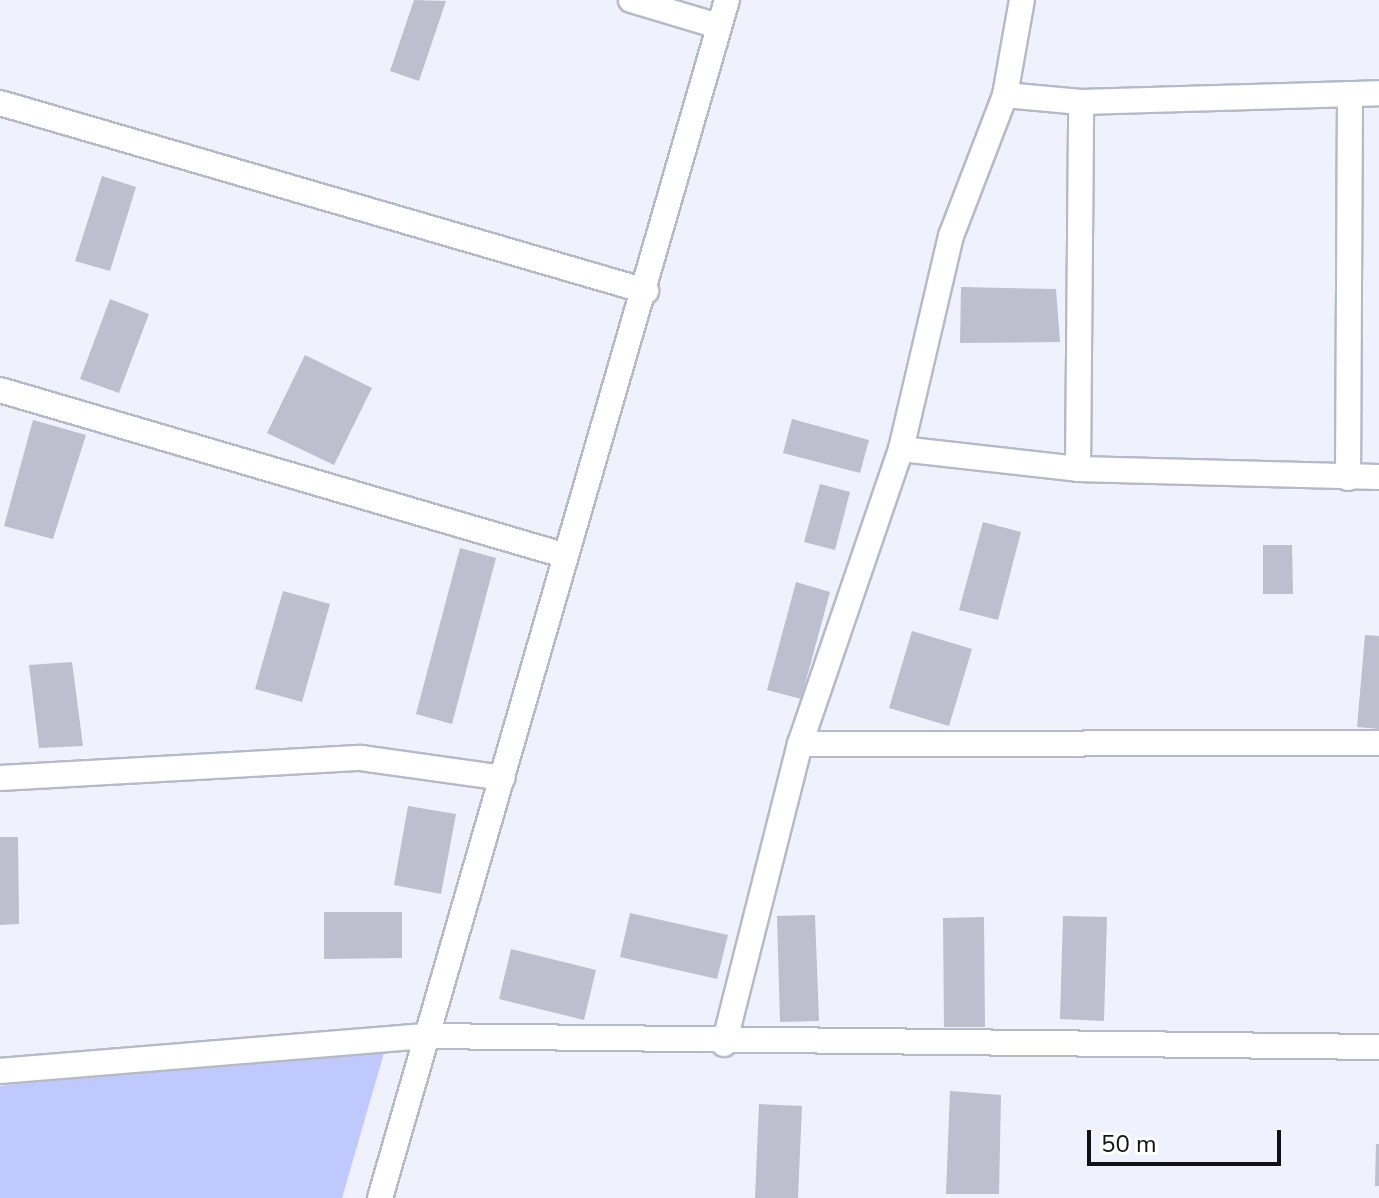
<!DOCTYPE html>
<style>
body{margin:0}
#map{position:relative;width:1379px;height:1198px;overflow:hidden;background:#eff1fd;font-family:"Nunito Sans",sans-serif}
div>[style]{position:absolute}
[style*='--x']{left:calc(var(--x)*1px);top:calc(var(--y)*1px);width:calc(var(--w)*1px);rotate:calc(var(--a)*1deg)}
.green>*{inset:0;background:#c0c9fe}
.building>*{inset:0;background:#bdbfce}
.roads{filter:drop-shadow(2px 0 #b6b9c7) drop-shadow(-2px 0 #b6b9c7) drop-shadow(0 2px #b6b9c7) drop-shadow(0 -2px #b6b9c7)}
.minor>*{height:24px;margin:-12px;padding:0 12px;transform-origin:12px;border-radius:12px;background:#fff}
span{translate:-50% -50%;white-space:nowrap;text-align:center;line-height:1.15;-webkit-text-stroke:8px #fff;paint-order:stroke}
.scale{position:absolute;left:1087px;top:1130px;width:194px;height:36px;box-sizing:border-box;border:4px solid #101116;border-top:0;padding-left:10px;font-size:24px;line-height:28px;white-space:nowrap;color:#101116;-webkit-text-stroke:6px #fff;paint-order:stroke}
</style>
<div id="map">
<div class="green">
<i style="clip-path:polygon(388px 1039px,342px 1198px,0 1198px,0 1086px)"></i>
</div>
<div class="building">
<i style="clip-path:polygon(414px 0,446px 1px,419px 81px,390px 71px)"></i>
<i style="clip-path:polygon(102px 176px,136px 187px,110px 271px,75px 261px)"></i>
<i style="clip-path:polygon(961px 287px,1056px 289px,1060px 342px,960px 343px)"></i>
<i style="clip-path:polygon(110px 299px,149px 314px,119px 393px,80px 379px)"></i>
<i style="clip-path:polygon(305px 355px,372px 388px,334px 465px,267px 433px)"></i>
<i style="clip-path:polygon(792px 419px,869px 440px,860px 473px,783px 453px)"></i>
<i style="clip-path:polygon(33px 420px,86px 435px,53px 539px,4px 526px)"></i>
<i style="clip-path:polygon(820px 484px,850px 492px,835px 550px,804px 542px)"></i>
<i style="clip-path:polygon(983px 522px,1021px 532px,998px 620px,959px 610px)"></i>
<i style="clip-path:polygon(1263px 545px,1292px 545px,1293px 594px,1263px 594px)"></i>
<i style="clip-path:polygon(460px 548px,496px 558px,452px 724px,416px 714px)"></i>
<i style="clip-path:polygon(796px 582px,830px 592px,801px 699px,767px 690px)"></i>
<i style="clip-path:polygon(283px 591px,330px 604px,302px 702px,255px 689px)"></i>
<i style="clip-path:polygon(912px 631px,972px 649px,949px 726px,889px 708px)"></i>
<i style="clip-path:polygon(1365px 635px,1379px 636px,1379px 729px,1357px 727px)"></i>
<i style="clip-path:polygon(72px 662px,83px 746px,39px 748px,29px 665px)"></i>
<i style="clip-path:polygon(408px 806px,456px 814px,441px 894px,394px 885px)"></i>
<i style="clip-path:polygon(0 837px,18px 837px,19px 924px,0 925px)"></i>
<i style="clip-path:polygon(324px 912px,402px 912px,402px 958px,324px 959px)"></i>
<i style="clip-path:polygon(630px 913px,728px 935px,717px 979px,620px 957px)"></i>
<i style="clip-path:polygon(815px 915px,819px 1021px,780px 1022px,777px 916px)"></i>
<i style="clip-path:polygon(1063px 916px,1107px 917px,1104px 1021px,1060px 1019px)"></i>
<i style="clip-path:polygon(984px 917px,985px 1027px,944px 1027px,943px 918px)"></i>
<i style="clip-path:polygon(511px 949px,596px 970px,584px 1020px,499px 999px)"></i>
<i style="clip-path:polygon(950px 1091px,1001px 1095px,999px 1194px,946px 1194px)"></i>
<i style="clip-path:polygon(759px 1104px,802px 1106px,798px 1198px,755px 1198px)"></i>
<i style="clip-path:polygon(1376px 1144px,1379px 1144px,1379px 1186px,1375px 1186px)"></i>
</div>
<div class="roads">
<div class="minor">
<i style="--x:631;--y:0;--w:91;--a:16.6"></i>
<i style="--x:1005;--y:95;--w:76;--a:5.3"></i>
<i style="--x:1081;--y:102;--w:298;--a:-1.7"></i>
<i style="--x:0;--y:103;--w:673;--a:16.23"></i>
<i style="--x:0;--y:390;--w:587;--a:16.33"></i>
<i style="--x:901;--y:449;--w:178;--a:6.4"></i>
<i style="--x:1078;--y:469;--w:301;--a:1.5"></i>
<i style="--x:1078;--y:469;--w:367;--a:-89.5"></i>
<i style="--x:1348;--y:478;--w:384;--a:-89.7"></i>
<i style="--x:800;--y:744;--w:579;--a:-0.1"></i>
<i style="--x:0;--y:778;--w:362;--a:-3.2"></i>
<i style="--x:361;--y:758;--w:143;--a:8"></i>
<i style="--x:724;--y:1044;--w:309;--a:-75.8"></i>
<i style="--x:800;--y:744;--w:312;--a:-71.1"></i>
<i style="--x:901;--y:449;--w:219;--a:-76.8"></i>
<i style="--x:951;--y:236;--w:151;--a:-69"></i>
<i style="--x:1005;--y:95;--w:97;--a:-79.9"></i>
<i style="--x:0;--y:1071;--w:427;--a:-4.7"></i>
<i style="--x:426;--y:1036;--w:953;--a:0.66"></i>
<i style="--x:380;--y:1198;--w:1247;--a:-73.85"></i>
</div>
</div>
<div class="scale">50 m</div>
</div>
